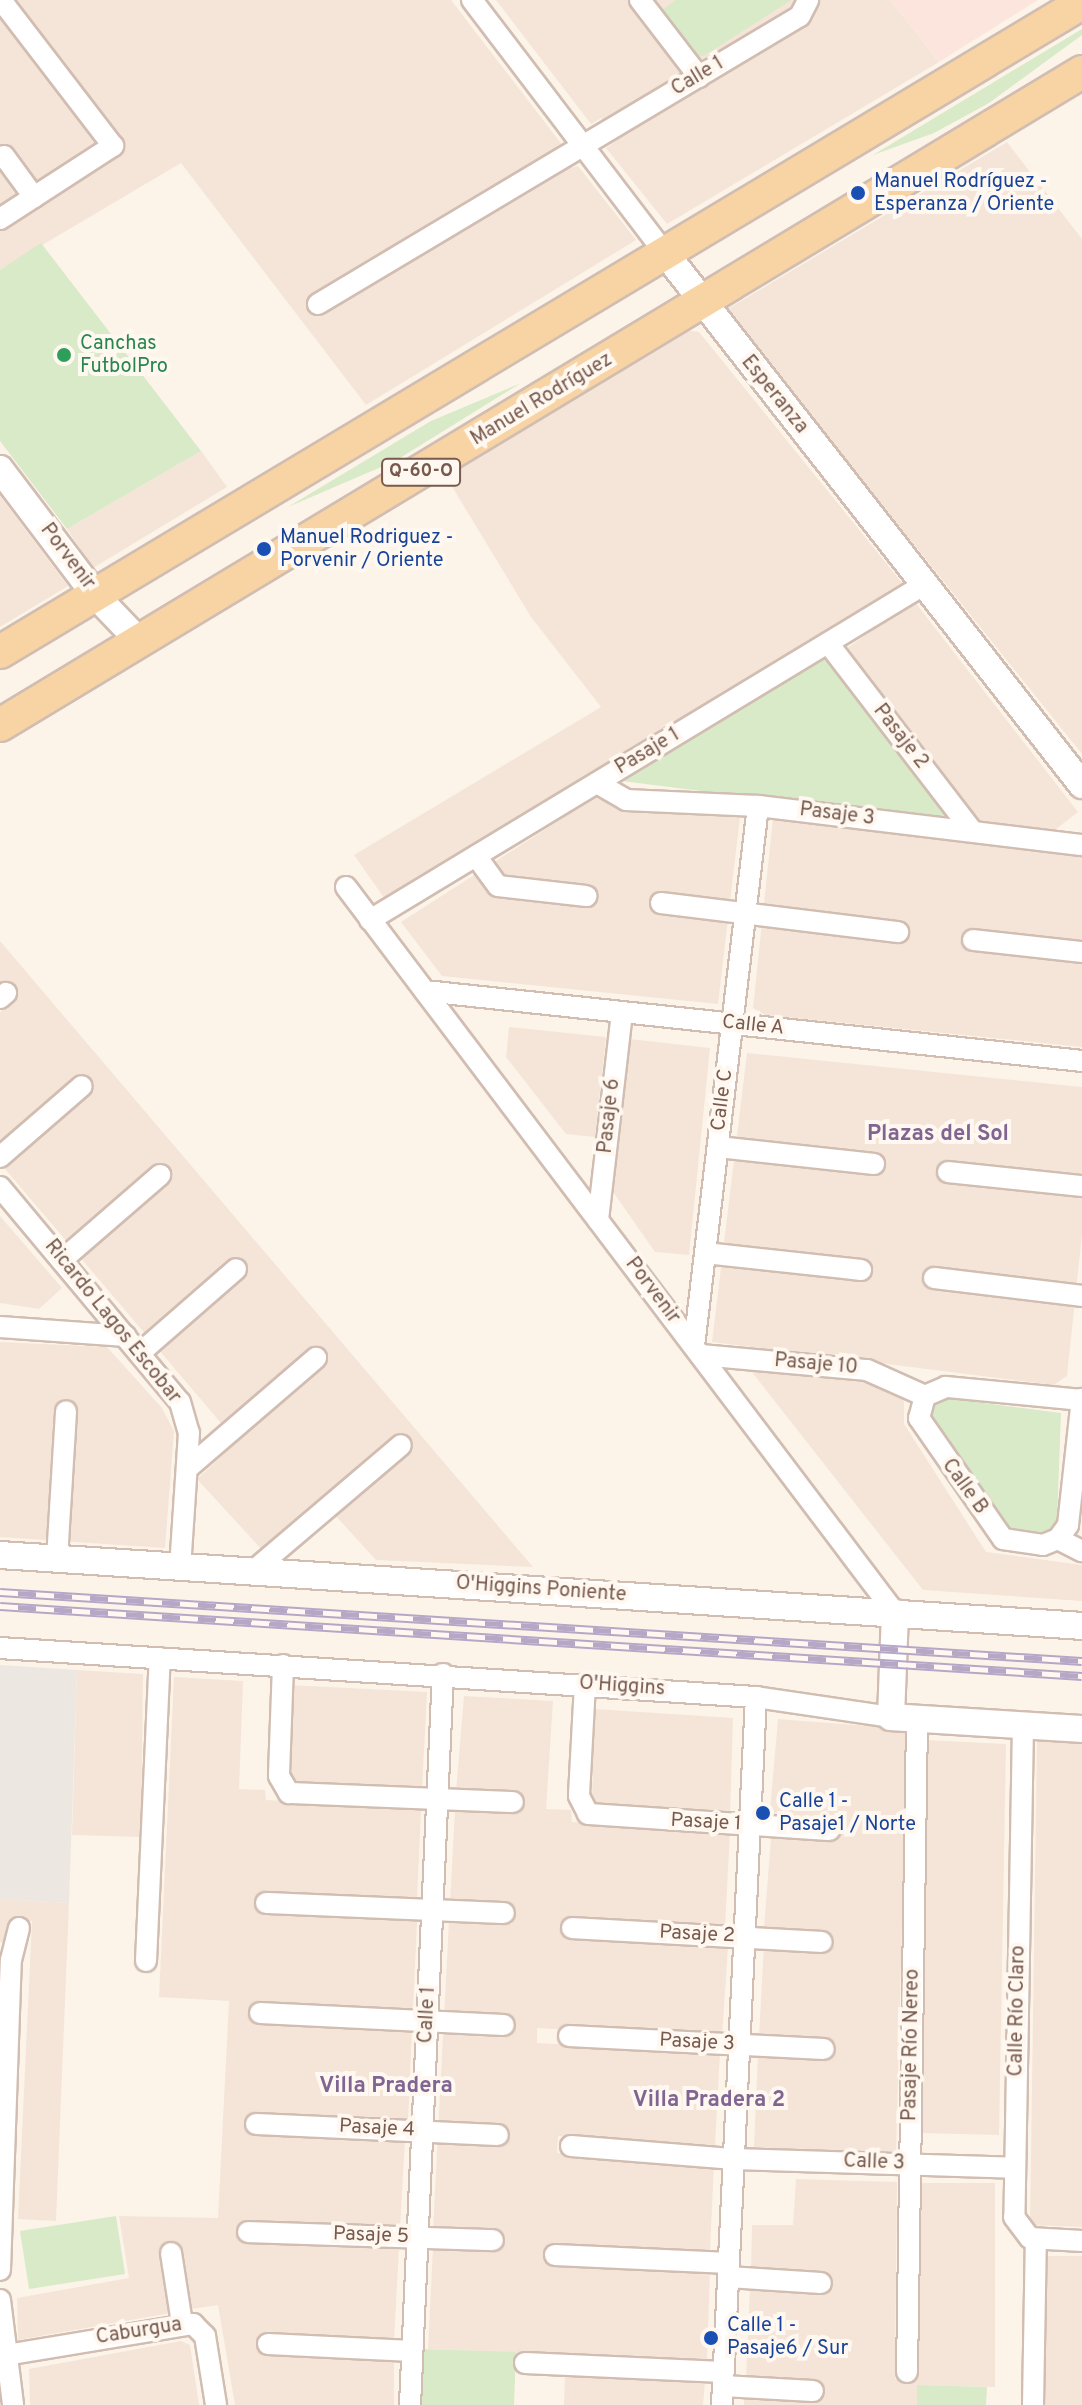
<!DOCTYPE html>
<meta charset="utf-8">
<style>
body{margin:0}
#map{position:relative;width:1082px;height:2405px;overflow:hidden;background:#fcf4e9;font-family:Overpass,sans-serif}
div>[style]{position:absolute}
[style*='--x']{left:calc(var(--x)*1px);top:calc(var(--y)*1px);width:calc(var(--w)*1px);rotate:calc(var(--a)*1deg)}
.residential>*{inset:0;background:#f4e5d8}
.commercial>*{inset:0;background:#fce5dd}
.industrial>*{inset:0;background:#ede7e2}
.green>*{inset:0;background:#d8eac7}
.roads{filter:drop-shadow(2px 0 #d1bdb1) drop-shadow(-2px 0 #d1bdb1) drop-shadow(0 2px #d1bdb1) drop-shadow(0 -2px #d1bdb1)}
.minor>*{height:20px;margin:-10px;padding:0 10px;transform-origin:10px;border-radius:10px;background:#fff}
.tertiary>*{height:26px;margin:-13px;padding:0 13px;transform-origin:13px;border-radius:13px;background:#fff}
.primary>*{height:32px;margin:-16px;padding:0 16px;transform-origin:16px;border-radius:16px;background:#f8d4a4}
.rail>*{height:9px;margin-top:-4.5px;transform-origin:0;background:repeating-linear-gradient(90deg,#fff8f0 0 18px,#b6a7c7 0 36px);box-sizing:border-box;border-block:2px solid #b6a7c7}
.dots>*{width:22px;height:22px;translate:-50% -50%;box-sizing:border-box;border:4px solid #fff8f0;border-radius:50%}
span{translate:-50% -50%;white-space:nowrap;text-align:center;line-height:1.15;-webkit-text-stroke:8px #fff8f0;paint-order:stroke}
.shield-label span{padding:2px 6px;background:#fff8f0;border:2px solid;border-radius:6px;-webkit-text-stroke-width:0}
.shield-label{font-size:18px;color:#77594d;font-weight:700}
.street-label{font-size:20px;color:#77594d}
.transit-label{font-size:20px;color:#164399}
.left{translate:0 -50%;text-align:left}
.leisure-label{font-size:20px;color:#27864d}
.neighbourhood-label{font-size:22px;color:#806592;font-weight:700}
</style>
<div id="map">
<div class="residential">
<i style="clip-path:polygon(0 0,451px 0,563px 146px,554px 154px,566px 169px,578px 166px,636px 240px,366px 405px,181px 163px,0 270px)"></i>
<i style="clip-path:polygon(496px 0,890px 0,939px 62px,667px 224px,606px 148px,617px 140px,610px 130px,601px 118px,591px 124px)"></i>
<i style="clip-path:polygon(1007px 142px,1082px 239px,1082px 754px,726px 310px)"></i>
<i style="clip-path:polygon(684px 330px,699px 332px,907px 589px,387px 902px,354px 855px,601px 707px,531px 617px,445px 475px)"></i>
<i style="clip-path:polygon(201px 451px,227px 487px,93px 568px,67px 529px)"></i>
<i style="clip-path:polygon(0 496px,68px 586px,0 627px)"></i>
<i style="clip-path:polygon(914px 601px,1078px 812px,1055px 830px,978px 823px,846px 649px)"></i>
<i style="clip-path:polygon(594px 798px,740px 817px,718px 1004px,442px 976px,401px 922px)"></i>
<i style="clip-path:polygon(773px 818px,1082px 853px,1082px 1047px,765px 1015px,753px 1008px)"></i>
<i style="clip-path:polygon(0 941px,533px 1567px,376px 1560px,323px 1502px,264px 1552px,197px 1479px,237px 1442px,0 1163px,0 1012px,15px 998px,0 988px)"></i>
<i style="clip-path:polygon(509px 1027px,606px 1037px,595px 1137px,566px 1134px,506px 1057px)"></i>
<i style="clip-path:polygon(630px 1039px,710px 1048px,689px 1255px,655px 1252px,611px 1189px)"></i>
<i style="clip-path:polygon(747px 1053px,1082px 1087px,1082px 1234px,1067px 1376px,1054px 1385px,712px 1342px)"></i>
<i style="clip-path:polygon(0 1216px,62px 1288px,39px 1309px,0 1303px)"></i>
<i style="clip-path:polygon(0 1342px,107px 1347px,162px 1408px,174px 1431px,165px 1548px,0 1537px)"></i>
<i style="clip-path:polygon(751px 1371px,871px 1383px,904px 1396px,904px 1424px,986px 1552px,1082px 1565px,1082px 1601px,923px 1590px)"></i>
<i style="clip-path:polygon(77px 1670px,143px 1674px,141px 1837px,72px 1835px)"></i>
<i style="clip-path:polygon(174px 1677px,243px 1681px,239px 1789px,265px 1790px,266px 1800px,421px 1808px,417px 1900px,259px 1893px,258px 1913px,417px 1921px,413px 2011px,255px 2002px,254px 2022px,412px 2029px,408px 2122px,250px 2114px,250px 2132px,405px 2140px,400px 2228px,245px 2222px,243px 2240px,399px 2247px,394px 2341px,262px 2335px,261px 2353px,394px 2360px,394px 2405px,235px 2405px,218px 2305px,191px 2309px,181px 2245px,163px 2248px,171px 2313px,18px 2340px,17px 2298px,129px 2278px,119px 2216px,218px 2218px,229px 2001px,159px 1997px)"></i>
<i style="clip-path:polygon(289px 1685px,427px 1692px,422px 1790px,295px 1786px,283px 1774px)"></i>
<i style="clip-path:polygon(464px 1696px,553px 1701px,546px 1809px,571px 1810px,572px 1822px,730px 1832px,725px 1927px,566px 1918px,564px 1936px,728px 1946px,722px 2038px,537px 2028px,537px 2043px,720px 2053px,715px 2145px,558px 2136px,557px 2153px,714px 2162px,710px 2252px,550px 2245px,550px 2263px,710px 2270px,707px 2360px,428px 2349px,433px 2248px,497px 2251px,498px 2235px,433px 2230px,449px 1921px,512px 1924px,514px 1908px,450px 1904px,455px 1809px,520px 1812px,520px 1796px,456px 1792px)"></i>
<i style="clip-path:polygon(594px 1709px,733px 1718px,730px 1815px,592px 1806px)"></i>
<i style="clip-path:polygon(778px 1719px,907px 1729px,896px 2154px,754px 2147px,758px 2054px,829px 2057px,759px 2037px,764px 1945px,830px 1949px,831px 1934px,764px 1928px,771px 1838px,837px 1841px,838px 1825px,769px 1821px)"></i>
<i style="clip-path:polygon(926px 1740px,1006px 1744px,999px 2135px,920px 2133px)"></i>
<i style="clip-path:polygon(1037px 1740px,1082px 1742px,1082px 2227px,1030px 2225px)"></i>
<i style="clip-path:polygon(0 1899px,69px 1903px,56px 2221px,18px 2219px,32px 1921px,11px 1919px,9px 1943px,0 1942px)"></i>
<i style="clip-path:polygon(796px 2179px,897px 2182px,895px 2379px,917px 2381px,920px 2183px,995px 2183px,995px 2387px,917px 2385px,917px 2405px,744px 2405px,744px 2397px,822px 2399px,823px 2383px,746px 2379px,750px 2288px,828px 2290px,828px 2274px,751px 2270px,752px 2225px,793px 2225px)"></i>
<i style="clip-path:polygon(1048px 2256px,1082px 2256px,1082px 2405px,1042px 2405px)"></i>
<i style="clip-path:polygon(181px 2341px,190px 2345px,199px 2405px,30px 2405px,29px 2369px)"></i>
<i style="clip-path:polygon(565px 2374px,705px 2381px,703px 2405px,564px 2405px)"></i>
</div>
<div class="commercial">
<i style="clip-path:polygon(890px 0,1038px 0,939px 62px)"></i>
</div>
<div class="industrial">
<i style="clip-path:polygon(0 1665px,77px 1670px,69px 1903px,0 1899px)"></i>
</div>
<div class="green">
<i style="clip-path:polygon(676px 0,791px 0,704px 56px,696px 56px,662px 10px)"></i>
<i style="clip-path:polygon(1082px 29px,1082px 35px,989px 103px,934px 133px,873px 155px)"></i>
<i style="clip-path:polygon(41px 243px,201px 451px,67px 529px,0 441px,0 270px)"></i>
<i style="clip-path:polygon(521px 383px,395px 461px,288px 507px,431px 421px)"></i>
<i style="clip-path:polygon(819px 656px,828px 658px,952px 814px,947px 822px,622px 781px)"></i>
<i style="clip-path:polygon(946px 1398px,1061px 1413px,1057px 1520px,1048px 1531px,1022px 1534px,1007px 1527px,931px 1418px,932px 1407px)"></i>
<i style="clip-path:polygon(116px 2216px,125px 2274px,29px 2289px,20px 2231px)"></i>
<i style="clip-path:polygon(421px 2349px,516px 2352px,514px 2405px,419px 2405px)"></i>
<i style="clip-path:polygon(917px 2385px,987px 2387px,986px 2405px,917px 2405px)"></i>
</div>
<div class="roads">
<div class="minor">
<i style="--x:472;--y:0;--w:318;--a:52.7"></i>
<i style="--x:640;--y:0;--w:97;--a:52.5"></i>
<i style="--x:4;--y:156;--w:51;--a:53.8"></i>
<i style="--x:0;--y:219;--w:135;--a:-32.9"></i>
<i style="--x:113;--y:146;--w:184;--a:-127.5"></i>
<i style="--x:318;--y:304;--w:561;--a:-30.86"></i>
<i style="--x:800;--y:16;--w:18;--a:-63"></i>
<i style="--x:828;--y:643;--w:237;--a:52.5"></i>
<i style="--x:597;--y:783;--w:34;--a:30"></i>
<i style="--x:626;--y:800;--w:132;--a:2.6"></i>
<i style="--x:758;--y:806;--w:326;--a:6.9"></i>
<i style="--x:476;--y:856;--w:37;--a:54"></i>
<i style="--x:498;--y:886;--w:89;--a:6.5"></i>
<i style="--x:346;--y:887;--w:910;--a:52.9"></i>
<i style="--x:661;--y:903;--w:239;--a:7"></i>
<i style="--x:370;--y:920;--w:649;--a:-31.19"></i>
<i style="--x:973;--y:940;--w:110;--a:6.3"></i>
<i style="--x:425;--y:991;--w:661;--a:6.08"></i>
<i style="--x:0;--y:998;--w:8;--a:-40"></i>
<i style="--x:718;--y:1147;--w:157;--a:6.2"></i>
<i style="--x:0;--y:1157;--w:108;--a:-40.9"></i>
<i style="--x:948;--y:1172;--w:135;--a:6"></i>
<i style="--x:0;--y:1187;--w:280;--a:50.1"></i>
<i style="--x:180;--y:1402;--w:32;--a:74"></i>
<i style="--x:189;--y:1433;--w:134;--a:93.8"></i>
<i style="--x:598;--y:1220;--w:209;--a:-83.4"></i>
<i style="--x:705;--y:1253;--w:157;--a:6.2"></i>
<i style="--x:62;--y:1260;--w:130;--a:-40.9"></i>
<i style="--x:934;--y:1278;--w:149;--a:6.9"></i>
<i style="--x:0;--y:1327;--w:126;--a:4.1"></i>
<i style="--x:694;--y:1346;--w:544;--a:-83.24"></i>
<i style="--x:141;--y:1352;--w:126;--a:-41.1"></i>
<i style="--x:701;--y:1355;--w:167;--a:5.2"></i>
<i style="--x:867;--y:1370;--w:64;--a:24.1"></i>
<i style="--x:1082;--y:1400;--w:137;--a:-174.5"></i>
<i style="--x:946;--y:1387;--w:23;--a:157"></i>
<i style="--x:925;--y:1396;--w:23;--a:105"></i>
<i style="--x:919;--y:1418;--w:147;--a:55.2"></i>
<i style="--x:1003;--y:1539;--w:40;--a:8.5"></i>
<i style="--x:1043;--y:1545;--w:16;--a:-22"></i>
<i style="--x:1058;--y:1539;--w:17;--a:-54"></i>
<i style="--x:1068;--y:1525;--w:127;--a:-83.7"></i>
<i style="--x:188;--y:1468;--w:169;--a:-40.7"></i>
<i style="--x:1058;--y:1539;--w:27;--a:27"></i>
<i style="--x:57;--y:1559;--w:148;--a:-86.5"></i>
<i style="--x:253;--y:1571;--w:194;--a:-40.4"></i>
<i style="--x:0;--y:1648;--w:758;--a:3.71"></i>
<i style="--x:756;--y:1697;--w:136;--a:8.4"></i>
<i style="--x:283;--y:1665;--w:111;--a:92.1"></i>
<i style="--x:279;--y:1776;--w:20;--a:60"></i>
<i style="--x:289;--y:1793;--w:224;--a:2.3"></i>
<i style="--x:585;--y:1684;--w:112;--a:93.1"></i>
<i style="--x:579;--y:1796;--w:20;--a:63"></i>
<i style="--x:588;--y:1814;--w:242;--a:3.8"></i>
<i style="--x:1023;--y:1725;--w:492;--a:91"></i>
<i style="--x:1014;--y:2217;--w:26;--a:53"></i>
<i style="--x:1030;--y:2238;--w:52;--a:3.3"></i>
<i style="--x:266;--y:1903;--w:238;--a:2.4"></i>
<i style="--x:572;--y:1928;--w:250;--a:3.2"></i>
<i style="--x:146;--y:1961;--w:303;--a:-87.4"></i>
<i style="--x:260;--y:2013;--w:244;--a:2.8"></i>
<i style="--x:569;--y:2036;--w:255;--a:2.9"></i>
<i style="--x:256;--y:2124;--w:242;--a:2.6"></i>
<i style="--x:571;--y:2146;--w:164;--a:4.6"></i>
<i style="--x:734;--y:2159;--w:280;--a:1.8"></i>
<i style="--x:248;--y:2232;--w:245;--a:1.9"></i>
<i style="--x:171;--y:2253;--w:71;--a:81.1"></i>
<i style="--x:555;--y:2255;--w:174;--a:2.6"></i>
<i style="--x:0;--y:2270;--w:310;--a:-88"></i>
<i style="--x:11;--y:1960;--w:33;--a:-76"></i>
<i style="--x:728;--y:2277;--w:93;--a:3.7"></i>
<i style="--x:0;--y:2300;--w:106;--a:82.9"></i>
<i style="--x:268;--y:2344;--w:144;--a:2.8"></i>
<i style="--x:0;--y:2356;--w:196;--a:-9.4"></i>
<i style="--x:193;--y:2324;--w:17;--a:45"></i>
<i style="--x:205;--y:2336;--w:70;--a:80.9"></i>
<i style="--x:525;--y:2363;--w:198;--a:2.6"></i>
<i style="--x:907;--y:2372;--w:653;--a:-89.12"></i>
<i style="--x:723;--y:2386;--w:90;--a:3.2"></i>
<i style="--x:410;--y:2405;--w:732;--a:-87.42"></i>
<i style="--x:722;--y:2405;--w:709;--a:-87.25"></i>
<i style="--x:1033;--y:2405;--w:165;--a:-89"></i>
</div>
<div class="tertiary">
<i style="--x:665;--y:253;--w:676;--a:51.91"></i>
<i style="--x:0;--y:469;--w:159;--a:52.9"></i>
<i style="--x:96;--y:596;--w:62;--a:46.3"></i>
<i style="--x:0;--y:1555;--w:1084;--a:3.75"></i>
<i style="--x:895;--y:1613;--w:104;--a:92.2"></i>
<i style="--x:891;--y:1717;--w:191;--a:3.6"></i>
</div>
<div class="primary">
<i style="--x:0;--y:652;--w:1262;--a:-30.96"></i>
<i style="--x:0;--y:725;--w:1264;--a:-31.11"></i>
</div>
</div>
<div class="rail">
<i style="--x:0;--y:1592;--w:1084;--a:3.65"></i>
<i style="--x:0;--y:1606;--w:1084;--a:3.7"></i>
</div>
<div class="dots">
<i style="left:858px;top:193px;background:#1a4fb4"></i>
<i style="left:64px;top:355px;background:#2e9e5b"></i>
<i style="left:264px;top:549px;background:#1a4fb4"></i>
<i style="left:763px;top:1813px;background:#1a4fb4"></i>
<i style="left:711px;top:2338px;background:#1a4fb4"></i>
</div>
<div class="shield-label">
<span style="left:421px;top:472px">Q-60-O</span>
</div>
<div class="street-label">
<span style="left:698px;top:77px;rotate:-31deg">Calle 1</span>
<span style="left:774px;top:395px;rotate:51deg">Esperanza</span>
<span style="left:542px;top:400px;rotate:-31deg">Manuel Rodríguez</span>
<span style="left:67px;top:557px;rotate:53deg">Porvenir</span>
<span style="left:900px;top:737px;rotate:52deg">Pasaje 2</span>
<span style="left:648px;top:752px;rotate:-31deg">Pasaje 1</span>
<span style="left:837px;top:815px;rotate:7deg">Pasaje 3</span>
<span style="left:753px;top:1026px;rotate:6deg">Calle A</span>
<span style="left:723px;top:1100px;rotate:-83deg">Calle C</span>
<span style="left:610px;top:1116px;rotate:-84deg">Pasaje 6</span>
<span style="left:652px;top:1291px;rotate:53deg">Porvenir</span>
<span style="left:112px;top:1322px;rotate:51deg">Ricardo Lagos Escobar</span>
<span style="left:816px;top:1365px;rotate:5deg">Pasaje 10</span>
<span style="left:964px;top:1487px;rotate:54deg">Calle B</span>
<span style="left:541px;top:1590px;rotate:4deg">O'Higgins Poniente</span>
<span style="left:622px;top:1687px;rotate:4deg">O'Higgins</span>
<span style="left:706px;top:1823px;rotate:3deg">Pasaje 1</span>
<span style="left:697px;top:1935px;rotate:3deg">Pasaje 2</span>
<span style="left:1018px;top:2011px;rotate:-89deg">Calle Río Claro</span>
<span style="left:428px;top:2015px;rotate:-87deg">Calle 1</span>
<span style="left:697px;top:2043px;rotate:3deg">Pasaje 3</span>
<span style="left:912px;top:2045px;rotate:-89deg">Pasaje Río Nereo</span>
<span style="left:377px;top:2129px;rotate:3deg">Pasaje 4</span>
<span style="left:874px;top:2163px;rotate:2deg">Calle 3</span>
<span style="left:371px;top:2236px;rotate:2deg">Pasaje 5</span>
<span style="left:139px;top:2332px;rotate:-9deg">Caburgua</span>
</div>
<div class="transit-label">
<span class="left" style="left:874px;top:194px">Manuel Rodríguez -<br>Esperanza / Oriente</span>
<span class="left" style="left:280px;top:550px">Manuel Rodriguez -<br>Porvenir / Oriente</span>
<span class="left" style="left:779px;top:1814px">Calle 1 -<br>Pasaje1 / Norte</span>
<span class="left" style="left:727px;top:2338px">Calle 1 -<br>Pasaje6 / Sur</span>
</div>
<div class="leisure-label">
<span class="left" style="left:80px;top:356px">Canchas<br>FutbolPro</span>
</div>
<div class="neighbourhood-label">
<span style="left:938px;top:1135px">Plazas del Sol</span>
<span style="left:386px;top:2087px">Villa Pradera</span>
<span style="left:709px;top:2101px">Villa Pradera 2</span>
</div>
</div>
